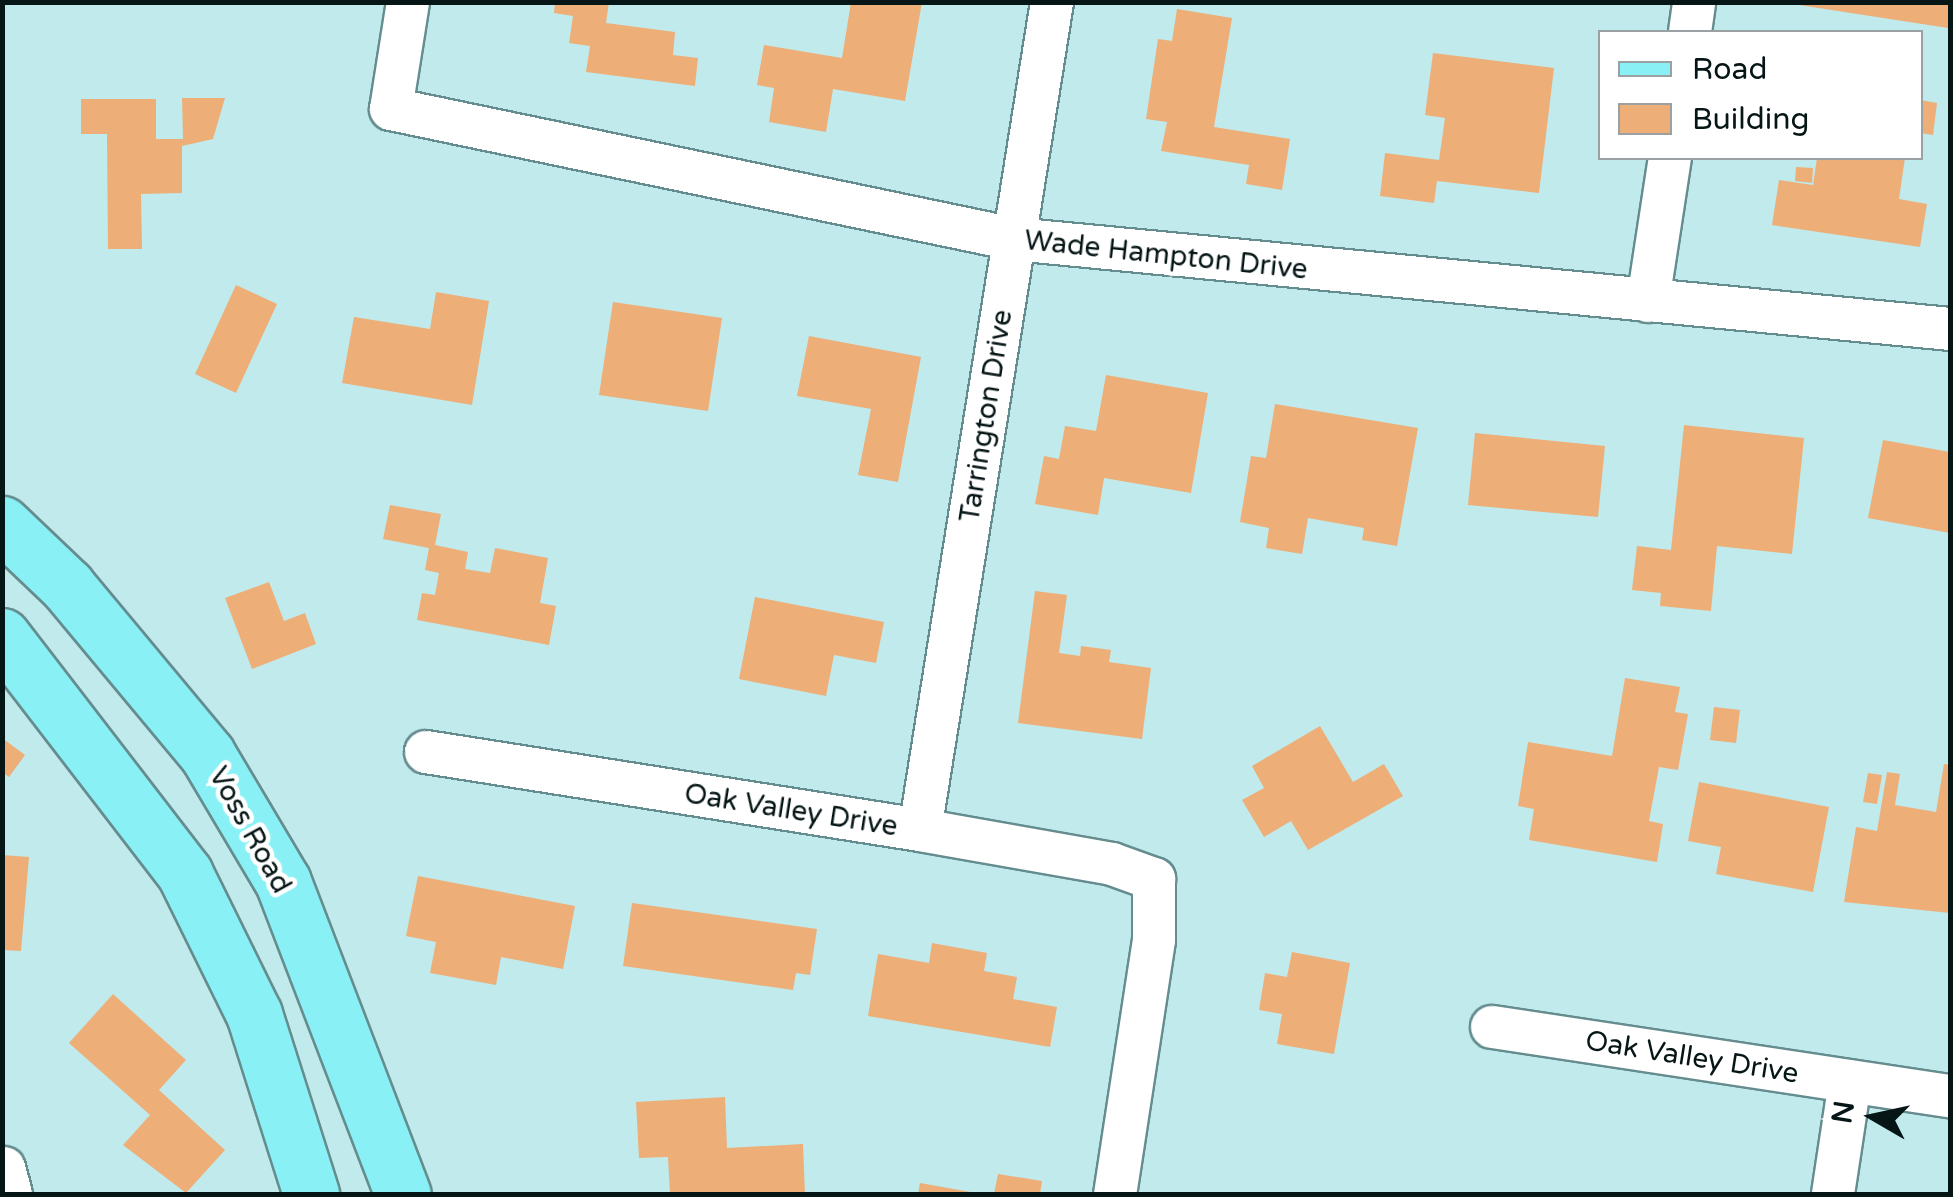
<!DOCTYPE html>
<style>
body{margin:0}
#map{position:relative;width:1953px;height:1197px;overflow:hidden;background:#c1eaec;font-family:"Varela Round",sans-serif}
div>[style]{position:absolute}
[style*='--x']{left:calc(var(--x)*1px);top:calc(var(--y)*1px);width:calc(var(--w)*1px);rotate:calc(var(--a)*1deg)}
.building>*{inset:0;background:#edae78}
.roads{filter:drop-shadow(2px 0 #658c8e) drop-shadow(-2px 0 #658c8e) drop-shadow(0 2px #658c8e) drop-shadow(0 -2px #658c8e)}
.minor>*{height:42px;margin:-21px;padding:0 21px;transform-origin:21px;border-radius:21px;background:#fff}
.major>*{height:55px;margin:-27.5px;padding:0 27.5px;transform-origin:27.5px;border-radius:27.5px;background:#89f1f6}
span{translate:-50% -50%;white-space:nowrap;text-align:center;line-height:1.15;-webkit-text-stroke:9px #fff;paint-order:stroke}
.street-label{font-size:28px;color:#061516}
.frame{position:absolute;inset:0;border:5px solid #061516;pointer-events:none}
.legend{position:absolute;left:1598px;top:30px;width:325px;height:130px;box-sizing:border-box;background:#fff;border:2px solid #9ba1a2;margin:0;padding:12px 18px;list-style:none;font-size:30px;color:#061516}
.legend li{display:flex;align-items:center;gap:20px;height:50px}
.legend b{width:50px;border:2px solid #9ba1a2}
.north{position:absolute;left:1823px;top:1067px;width:100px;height:100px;-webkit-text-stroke:8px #fff;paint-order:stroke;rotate:279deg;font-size:28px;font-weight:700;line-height:40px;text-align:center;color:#061516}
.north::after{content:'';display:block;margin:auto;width:35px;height:45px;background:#061516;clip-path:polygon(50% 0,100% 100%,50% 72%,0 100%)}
</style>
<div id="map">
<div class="building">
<i style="clip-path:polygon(555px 2px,609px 2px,606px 23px,675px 32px,673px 55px,698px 58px,695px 86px,586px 72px,590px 46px,569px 43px,573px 16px,554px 13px)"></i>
<i style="clip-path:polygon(851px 2px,922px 2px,905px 101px,833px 89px,826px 132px,769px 122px,774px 88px,757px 85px,764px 45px,842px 58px)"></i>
<i style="clip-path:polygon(1950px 2px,1948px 28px,1799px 5px,1800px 2px)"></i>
<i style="clip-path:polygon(1177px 9px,1232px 18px,1214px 127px,1290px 139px,1282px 190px,1246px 184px,1249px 165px,1161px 151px,1167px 122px,1146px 119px,1158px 39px,1172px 41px)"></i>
<i style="clip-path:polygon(1433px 53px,1554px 68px,1539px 193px,1437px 181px,1434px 203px,1380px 196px,1385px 153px,1439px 160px,1445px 118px,1425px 115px)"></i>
<i style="clip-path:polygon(182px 98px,225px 98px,213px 139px,182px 146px,182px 193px,141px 194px,142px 249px,108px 249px,107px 134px,81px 134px,81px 99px,156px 99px,156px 139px,183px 139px)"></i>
<i style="clip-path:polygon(1920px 100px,1937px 103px,1933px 135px,1920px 133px)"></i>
<i style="clip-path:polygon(1817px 158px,1905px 158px,1899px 199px,1927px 204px,1920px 247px,1772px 225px,1779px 180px,1813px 185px)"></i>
<i style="clip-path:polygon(1796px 167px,1813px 168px,1812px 183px,1795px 181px)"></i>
<i style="clip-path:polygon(236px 285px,277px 304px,236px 393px,195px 374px)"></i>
<i style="clip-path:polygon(436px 292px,489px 301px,472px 405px,342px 383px,354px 317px,430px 329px)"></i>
<i style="clip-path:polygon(613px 302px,722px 318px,708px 411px,599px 395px)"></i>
<i style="clip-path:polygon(809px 336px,921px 357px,898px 482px,858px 475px,871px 409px,797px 396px)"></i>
<i style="clip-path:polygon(1106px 375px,1208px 393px,1191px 493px,1104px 478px,1098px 515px,1035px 504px,1044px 456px,1059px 459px,1065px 426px,1096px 431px)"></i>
<i style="clip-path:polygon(1275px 404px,1418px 428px,1397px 546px,1362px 540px,1364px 528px,1308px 518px,1302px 554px,1266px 548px,1269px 528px,1240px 522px,1251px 456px,1266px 458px)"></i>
<i style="clip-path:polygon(1684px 425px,1804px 438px,1792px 554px,1717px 546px,1711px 611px,1660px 606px,1661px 593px,1632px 590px,1637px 546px,1671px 550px)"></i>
<i style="clip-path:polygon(1475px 433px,1605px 446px,1598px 517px,1468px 505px)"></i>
<i style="clip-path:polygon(1883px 440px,1950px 452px,1950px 533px,1868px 518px)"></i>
<i style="clip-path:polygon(390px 505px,441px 514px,435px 545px,468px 552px,465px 569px,490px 573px,495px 548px,548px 558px,540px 603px,556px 606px,549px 645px,417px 620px,422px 593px,435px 595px,439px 573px,425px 570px,429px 548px,383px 539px)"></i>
<i style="clip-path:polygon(269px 582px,284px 621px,305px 613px,316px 644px,252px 669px,225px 598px)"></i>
<i style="clip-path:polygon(1035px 591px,1067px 595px,1059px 653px,1080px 656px,1081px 646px,1111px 650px,1109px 662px,1151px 668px,1142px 739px,1018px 723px)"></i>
<i style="clip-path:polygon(755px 597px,884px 622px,876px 663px,834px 655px,826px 696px,739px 679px)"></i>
<i style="clip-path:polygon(1625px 678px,1680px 687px,1675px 712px,1688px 714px,1678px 770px,1659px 767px,1649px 821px,1663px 824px,1657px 862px,1529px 840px,1534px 809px,1518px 806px,1528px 742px,1612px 756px)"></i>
<i style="clip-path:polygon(1714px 707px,1740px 710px,1736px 743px,1710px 740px)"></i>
<i style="clip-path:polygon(1320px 726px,1353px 782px,1384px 764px,1403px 796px,1308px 850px,1291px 821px,1264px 837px,1242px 800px,1264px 788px,1252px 766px)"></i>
<i style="clip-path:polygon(2px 738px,25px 755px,9px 777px,2px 772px)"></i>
<i style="clip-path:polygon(1944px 764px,1950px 765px,1950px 913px,1844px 902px,1856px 827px,1877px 831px,1887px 772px,1900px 774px,1895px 805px,1936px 812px)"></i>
<i style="clip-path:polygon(1868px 773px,1882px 775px,1877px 804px,1863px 802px)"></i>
<i style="clip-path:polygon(1699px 782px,1829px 807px,1813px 892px,1716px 874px,1721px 847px,1688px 841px)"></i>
<i style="clip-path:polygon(2px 855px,29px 857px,21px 951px,2px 950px)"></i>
<i style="clip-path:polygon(418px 876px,575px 906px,563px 969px,501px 957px,496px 985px,430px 973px,436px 942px,406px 936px)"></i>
<i style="clip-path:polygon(632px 903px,817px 929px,810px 975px,796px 973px,793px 990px,623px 966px)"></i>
<i style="clip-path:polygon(932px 943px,987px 953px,984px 971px,1017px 977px,1013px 999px,1057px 1007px,1050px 1047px,868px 1016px,878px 954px,929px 963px)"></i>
<i style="clip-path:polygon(1292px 952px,1350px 963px,1334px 1054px,1277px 1044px,1282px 1014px,1259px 1010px,1265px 973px,1287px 977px)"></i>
<i style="clip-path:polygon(113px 994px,186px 1060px,159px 1090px,225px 1150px,186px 1193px,123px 1145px,150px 1115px,69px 1043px)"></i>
<i style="clip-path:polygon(725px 1097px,727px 1148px,803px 1144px,805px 1194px,670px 1194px,668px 1157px,639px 1158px,636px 1102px)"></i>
<i style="clip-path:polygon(998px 1174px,1042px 1181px,1040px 1194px,994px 1194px)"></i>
<i style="clip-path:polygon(920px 1183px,976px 1193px,975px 1194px,918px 1194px)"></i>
</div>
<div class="roads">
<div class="minor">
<i style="--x:408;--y:2;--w:108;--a:99"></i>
<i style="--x:391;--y:109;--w:636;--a:11.79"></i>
<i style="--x:1014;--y:239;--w:940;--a:5.49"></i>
<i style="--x:1690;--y:32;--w:30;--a:-82"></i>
<i style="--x:1648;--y:301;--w:145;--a:-81.3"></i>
<i style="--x:426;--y:752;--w:500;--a:8.97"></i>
<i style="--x:920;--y:830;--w:195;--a:10"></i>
<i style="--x:1112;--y:864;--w:45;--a:19.7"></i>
<i style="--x:1154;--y:879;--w:61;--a:90"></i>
<i style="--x:1154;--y:940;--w:257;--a:98.7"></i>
<i style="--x:920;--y:830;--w:838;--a:-80.94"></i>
<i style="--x:1492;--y:1027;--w:463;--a:8.6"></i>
<i style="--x:4;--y:1168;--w:27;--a:75"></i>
<i style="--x:1833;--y:1194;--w:114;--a:-81.4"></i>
</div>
<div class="major">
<i style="--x:2;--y:524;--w:90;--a:43.6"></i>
<i style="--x:67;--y:586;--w:219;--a:50.2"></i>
<i style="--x:207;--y:754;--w:149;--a:59.3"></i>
<i style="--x:283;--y:882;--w:334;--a:69"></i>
<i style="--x:2;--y:636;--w:300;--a:52.4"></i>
<i style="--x:185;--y:874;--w:156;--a:63.8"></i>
<i style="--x:254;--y:1014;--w:189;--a:72.4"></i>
</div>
</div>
<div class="street-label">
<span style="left:1166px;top:255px;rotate:6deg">Wade Hampton Drive</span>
<span style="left:986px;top:416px;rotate:-81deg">Tarrington Drive</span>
<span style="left:791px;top:810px;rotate:9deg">Oak Valley Drive</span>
<span style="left:250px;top:830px;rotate:61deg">Voss Road</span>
<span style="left:1692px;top:1057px;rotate:9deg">Oak Valley Drive</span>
</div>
<div class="frame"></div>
<ul class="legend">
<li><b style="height:12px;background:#89f1f6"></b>Road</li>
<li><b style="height:28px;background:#edae78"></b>Building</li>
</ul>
<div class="north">N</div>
</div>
